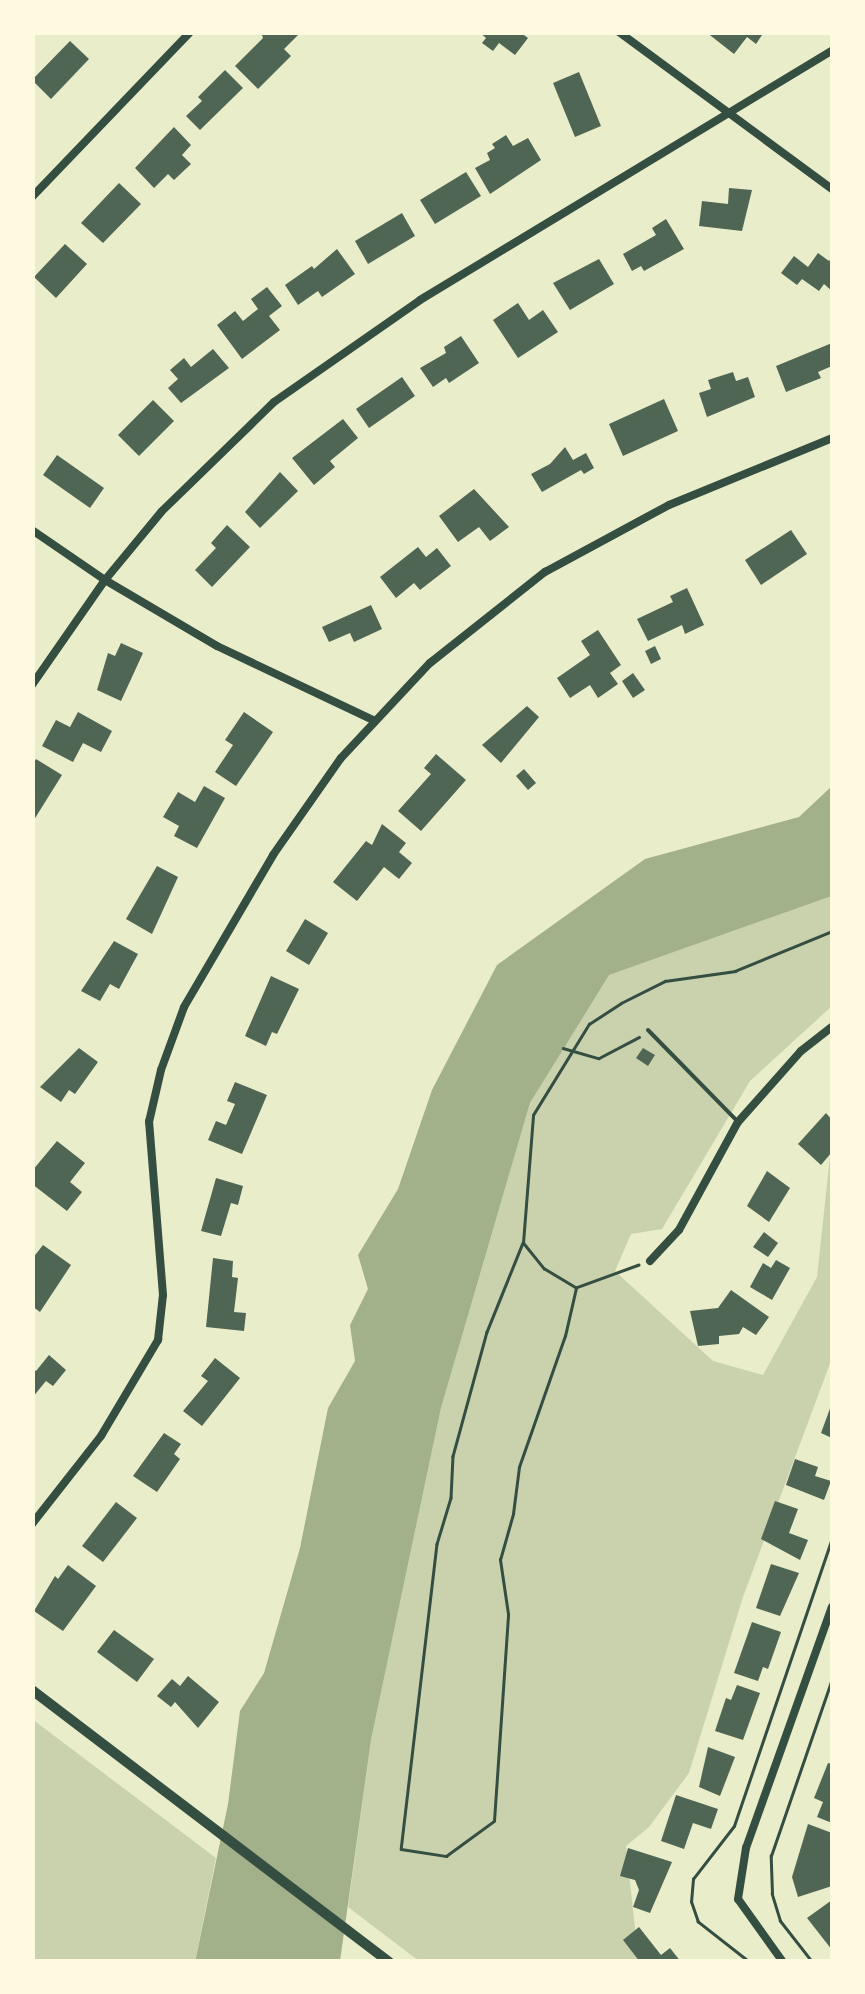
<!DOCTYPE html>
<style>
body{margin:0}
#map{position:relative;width:865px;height:1994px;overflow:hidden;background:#e9edc9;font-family:"PT Serif",serif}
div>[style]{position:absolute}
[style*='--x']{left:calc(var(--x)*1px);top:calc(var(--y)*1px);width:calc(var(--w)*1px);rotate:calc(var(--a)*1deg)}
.green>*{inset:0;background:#cad2ad}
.water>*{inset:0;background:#a3b18a}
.building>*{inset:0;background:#4f6655}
.path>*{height:2.5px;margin:-1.25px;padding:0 1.25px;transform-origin:1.25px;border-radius:1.25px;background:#344e41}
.service>*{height:4px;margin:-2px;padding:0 2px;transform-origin:2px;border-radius:2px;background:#344e41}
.minor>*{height:8px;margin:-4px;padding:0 4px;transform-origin:4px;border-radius:4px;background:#344e41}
.secondary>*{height:10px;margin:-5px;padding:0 5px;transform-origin:5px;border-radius:5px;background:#344e41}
span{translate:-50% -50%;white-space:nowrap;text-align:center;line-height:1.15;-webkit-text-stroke:10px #fefae0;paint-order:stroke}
.frame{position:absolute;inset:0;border:35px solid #fefae0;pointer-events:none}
</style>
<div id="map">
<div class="green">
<i style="clip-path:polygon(832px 896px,832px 1006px,750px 1081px,662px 1229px,631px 1234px,615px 1271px,713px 1361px,763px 1375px,817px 1277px,832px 1138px,832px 1358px,743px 1597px,689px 1773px,649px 1827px,626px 1846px,636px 1937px,669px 1961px,419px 1961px,348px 1907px,371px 1740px,441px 1408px,530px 1103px,608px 975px)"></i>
<i style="clip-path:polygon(32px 1719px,216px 1858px,195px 1961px,33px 1961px)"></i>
</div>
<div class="water">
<i style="clip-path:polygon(832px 786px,832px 896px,609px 975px,530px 1103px,441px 1408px,371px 1740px,340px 1961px,195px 1962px,228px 1804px,240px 1711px,264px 1673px,300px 1548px,328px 1408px,355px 1361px,350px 1325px,368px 1289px,358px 1255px,398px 1189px,432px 1090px,497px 965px,645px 859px,799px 817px)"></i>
</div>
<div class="building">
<i style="clip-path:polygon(261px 32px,298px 35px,284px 49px,291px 56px,258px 89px,235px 66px,263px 38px)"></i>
<i style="clip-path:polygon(479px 32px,520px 32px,528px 38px,515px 55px,499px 43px,493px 51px,482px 43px,486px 38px)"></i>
<i style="clip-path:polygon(706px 32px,764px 32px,756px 44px,747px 37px,734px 54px)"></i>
<i style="clip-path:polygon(70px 41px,89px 59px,51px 99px,32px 80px)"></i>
<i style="clip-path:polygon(225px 70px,243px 88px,200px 130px,186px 116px,202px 101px,198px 97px)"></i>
<i style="clip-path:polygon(579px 72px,601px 126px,575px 137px,553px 83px)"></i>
<i style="clip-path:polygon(174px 127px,191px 145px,182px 155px,191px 164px,174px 180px,168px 174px,154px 188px,135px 168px)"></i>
<i style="clip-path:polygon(506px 135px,513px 146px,528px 138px,541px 160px,490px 194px,475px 168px,490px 160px,487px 153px,495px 148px,492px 144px)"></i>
<i style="clip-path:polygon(466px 172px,481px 196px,435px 224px,420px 200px)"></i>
<i style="clip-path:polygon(119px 183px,141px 204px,103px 243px,81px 223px)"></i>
<i style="clip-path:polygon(729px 188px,752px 190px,742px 231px,699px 226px,702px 201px,728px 204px)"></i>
<i style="clip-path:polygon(402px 213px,415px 236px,368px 264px,355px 241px)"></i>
<i style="clip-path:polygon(666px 219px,684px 249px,644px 271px,641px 266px,632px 271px,623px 254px,656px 235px,652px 228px)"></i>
<i style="clip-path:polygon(65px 244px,87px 264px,56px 298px,34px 277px)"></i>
<i style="clip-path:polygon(337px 249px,355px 274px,322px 297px,318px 291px,298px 305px,285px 285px,312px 266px,314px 269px)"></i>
<i style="clip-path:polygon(818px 253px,829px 261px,832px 257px,832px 291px,824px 284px,819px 291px,802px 279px,797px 285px,781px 273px,794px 256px,808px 267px)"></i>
<i style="clip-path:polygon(599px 259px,614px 284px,570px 310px,553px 283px)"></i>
<i style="clip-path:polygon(267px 287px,282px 306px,269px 316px,280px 330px,242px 359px,217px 325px,235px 311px,243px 321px,258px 309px,251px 299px)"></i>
<i style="clip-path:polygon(518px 303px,529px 320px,543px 310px,558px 332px,518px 358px,493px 320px)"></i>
<i style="clip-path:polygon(461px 336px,479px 363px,449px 383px,446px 378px,433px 387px,420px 368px,446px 353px,444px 347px)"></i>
<i style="clip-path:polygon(832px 343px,832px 366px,818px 372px,821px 378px,786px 392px,776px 366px)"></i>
<i style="clip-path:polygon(213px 349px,229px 368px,181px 403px,168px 388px,178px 379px,170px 370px,184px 358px,191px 367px)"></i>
<i style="clip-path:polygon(733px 372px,736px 381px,748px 377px,755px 397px,707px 417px,699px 393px,711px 389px,708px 380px)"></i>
<i style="clip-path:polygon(402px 377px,415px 396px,369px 428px,356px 409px)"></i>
<i style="clip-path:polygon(664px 399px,678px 431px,623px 456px,609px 424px)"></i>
<i style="clip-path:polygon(153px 400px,174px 421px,139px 456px,118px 435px)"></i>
<i style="clip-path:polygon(343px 419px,358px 438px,330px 461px,335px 467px,314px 485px,292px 458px)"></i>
<i style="clip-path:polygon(565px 447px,573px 460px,586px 453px,594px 468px,584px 474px,581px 470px,542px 492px,531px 474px,550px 464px)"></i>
<i style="clip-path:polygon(57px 455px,104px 488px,90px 508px,43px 475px)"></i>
<i style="clip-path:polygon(280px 472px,298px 491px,260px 528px,245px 512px)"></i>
<i style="clip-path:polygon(474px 489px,509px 527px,490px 541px,479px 527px,458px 542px,439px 516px)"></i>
<i style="clip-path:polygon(227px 525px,250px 547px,212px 587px,195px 570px,216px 548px,211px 543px)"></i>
<i style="clip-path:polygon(791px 530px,807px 554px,761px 585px,745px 560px)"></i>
<i style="clip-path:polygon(418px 547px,426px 557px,437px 548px,451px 566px,420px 590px,414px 583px,396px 598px,380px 577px)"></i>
<i style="clip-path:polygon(687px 588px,704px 625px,685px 634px,682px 625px,648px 641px,637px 619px,673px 602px,670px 596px)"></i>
<i style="clip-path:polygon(371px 605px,382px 629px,354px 642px,350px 633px,329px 642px,322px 627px)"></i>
<i style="clip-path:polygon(598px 630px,621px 665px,610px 673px,618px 684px,598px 698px,590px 685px,570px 698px,557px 678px,590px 655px,581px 641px)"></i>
<i style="clip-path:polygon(121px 643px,143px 653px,121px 701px,97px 690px,108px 653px,115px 656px)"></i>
<i style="clip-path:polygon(655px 646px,661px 659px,651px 664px,645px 651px)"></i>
<i style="clip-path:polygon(633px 673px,645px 690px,633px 698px,622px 681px)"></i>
<i style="clip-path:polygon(527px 706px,539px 717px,501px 763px,482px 745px)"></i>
<i style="clip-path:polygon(78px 712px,112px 731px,101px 752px,83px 743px,73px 762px,42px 746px,56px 720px,70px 727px)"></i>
<i style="clip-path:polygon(244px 712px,273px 732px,236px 786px,215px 772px,233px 745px,225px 740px)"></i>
<i style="clip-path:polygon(436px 754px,466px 780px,421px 831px,398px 811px,431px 774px,424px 768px)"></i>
<i style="clip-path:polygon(36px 759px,62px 775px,32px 823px,32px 766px)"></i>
<i style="clip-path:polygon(524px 769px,536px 783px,528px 790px,516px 776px)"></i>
<i style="clip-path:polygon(204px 786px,225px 798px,197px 848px,174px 836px,179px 826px,163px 817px,178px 792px,195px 802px)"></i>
<i style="clip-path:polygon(382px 824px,406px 843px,399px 852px,412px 863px,399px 879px,384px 867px,357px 901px,333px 882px,366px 841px,372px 845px)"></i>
<i style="clip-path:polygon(157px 866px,178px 877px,152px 934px,126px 919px)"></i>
<i style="clip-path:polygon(305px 919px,328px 933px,309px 965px,286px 951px)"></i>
<i style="clip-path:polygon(114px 941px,138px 954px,119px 989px,110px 984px,100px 1001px,81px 991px)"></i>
<i style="clip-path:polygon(271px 976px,299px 989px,277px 1034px,272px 1032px,266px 1046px,245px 1036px)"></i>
<i style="clip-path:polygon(79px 1048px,98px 1062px,75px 1094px,69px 1090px,61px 1102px,40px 1087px)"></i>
<i style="clip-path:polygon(643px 1048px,655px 1055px,648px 1066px,636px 1058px)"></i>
<i style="clip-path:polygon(235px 1082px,267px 1095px,242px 1154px,208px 1140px,216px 1121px,226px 1125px,235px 1104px,227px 1101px)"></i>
<i style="clip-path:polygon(826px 1113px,832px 1120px,832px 1152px,821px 1165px,798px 1144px)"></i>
<i style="clip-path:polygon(57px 1141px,85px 1163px,70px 1182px,82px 1192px,67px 1211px,32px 1184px,32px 1171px)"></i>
<i style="clip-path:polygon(767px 1171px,790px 1188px,769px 1222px,747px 1206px)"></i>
<i style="clip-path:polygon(216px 1178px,243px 1186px,238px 1205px,231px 1203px,221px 1236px,201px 1231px)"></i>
<i style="clip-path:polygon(764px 1232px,778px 1243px,768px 1257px,753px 1247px)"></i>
<i style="clip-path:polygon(43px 1245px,71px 1265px,40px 1312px,32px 1306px,32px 1259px)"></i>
<i style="clip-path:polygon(213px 1258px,233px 1261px,232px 1277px,238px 1278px,234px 1312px,246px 1313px,244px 1331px,206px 1327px)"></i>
<i style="clip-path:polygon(776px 1260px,790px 1268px,772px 1300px,750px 1287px,763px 1263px,771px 1268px)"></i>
<i style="clip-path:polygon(731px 1290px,769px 1317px,756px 1335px,743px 1327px,739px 1334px,719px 1336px,719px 1344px,698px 1346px,690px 1311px,718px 1308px)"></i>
<i style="clip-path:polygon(49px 1355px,66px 1370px,53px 1386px,46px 1381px,32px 1398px,32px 1368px,36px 1371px)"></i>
<i style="clip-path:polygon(215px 1358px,240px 1378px,202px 1426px,183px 1411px,208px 1381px,201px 1376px)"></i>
<i style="clip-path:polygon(832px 1403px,832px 1438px,821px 1433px)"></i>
<i style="clip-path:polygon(164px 1433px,181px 1444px,174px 1454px,180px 1459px,157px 1492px,133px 1476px)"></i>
<i style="clip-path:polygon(795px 1459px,818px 1467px,815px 1476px,831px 1481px,824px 1500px,786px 1485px)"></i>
<i style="clip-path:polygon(775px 1501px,798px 1509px,789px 1533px,808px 1540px,800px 1560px,761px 1539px)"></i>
<i style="clip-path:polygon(116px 1502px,137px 1518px,103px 1562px,82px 1546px)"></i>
<i style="clip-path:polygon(771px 1564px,799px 1573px,780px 1616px,756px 1608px)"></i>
<i style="clip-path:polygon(68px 1565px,96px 1586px,63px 1631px,34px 1611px,55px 1576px,58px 1579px)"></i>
<i style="clip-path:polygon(752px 1622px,781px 1632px,768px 1669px,763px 1667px,758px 1681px,734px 1673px)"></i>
<i style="clip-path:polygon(114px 1630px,154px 1659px,137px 1682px,97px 1652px)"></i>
<i style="clip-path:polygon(188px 1676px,219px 1702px,198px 1728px,175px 1702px,171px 1707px,157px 1696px,172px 1679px,180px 1686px)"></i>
<i style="clip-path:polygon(737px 1685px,760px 1693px,743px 1740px,715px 1731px,726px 1698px,731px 1700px)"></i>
<i style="clip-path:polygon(708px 1747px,735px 1757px,720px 1796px,699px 1787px)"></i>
<i style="clip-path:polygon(828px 1763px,832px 1764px,832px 1823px,817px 1817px,823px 1802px,814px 1798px)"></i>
<i style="clip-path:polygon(676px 1795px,718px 1809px,711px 1829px,693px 1823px,684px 1849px,661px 1841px)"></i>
<i style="clip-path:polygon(808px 1824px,832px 1833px,832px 1886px,798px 1897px,792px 1877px)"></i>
<i style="clip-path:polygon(628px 1848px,672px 1862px,650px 1913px,633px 1907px,639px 1890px,635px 1880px,620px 1876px)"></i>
<i style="clip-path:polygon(832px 1900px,832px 1950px,807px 1918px)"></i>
<i style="clip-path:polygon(639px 1927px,661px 1955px,670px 1948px,681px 1962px,640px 1962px,623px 1940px)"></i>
</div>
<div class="path">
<i style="--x:563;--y:1048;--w:37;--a:16"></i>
<i style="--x:599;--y:1058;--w:45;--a:-27.7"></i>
<i style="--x:523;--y:1243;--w:96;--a:112"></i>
<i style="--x:487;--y:1332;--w:129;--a:105.3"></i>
<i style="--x:453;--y:1456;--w:42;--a:92.7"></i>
<i style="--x:451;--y:1498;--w:48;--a:106.9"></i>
<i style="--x:437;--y:1544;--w:307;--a:96.7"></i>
<i style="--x:401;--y:1849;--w:46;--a:8.8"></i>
<i style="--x:446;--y:1856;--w:59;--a:-36.1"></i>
<i style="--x:494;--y:1821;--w:207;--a:-86.1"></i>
<i style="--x:508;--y:1614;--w:55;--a:-98.4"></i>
<i style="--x:500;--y:1560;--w:48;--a:-74.2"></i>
<i style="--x:513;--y:1514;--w:47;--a:-82.7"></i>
<i style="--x:519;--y:1467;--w:139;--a:-70.7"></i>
<i style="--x:565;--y:1336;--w:49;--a:-77.1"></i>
<i style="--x:639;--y:1265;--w:67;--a:159.9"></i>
<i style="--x:576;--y:1288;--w:37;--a:-149"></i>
<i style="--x:544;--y:1269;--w:33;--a:-129"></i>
<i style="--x:523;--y:1243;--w:128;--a:-85.5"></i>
<i style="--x:533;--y:1115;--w:107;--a:-58.4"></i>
<i style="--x:589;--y:1024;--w:38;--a:-33"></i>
<i style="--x:621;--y:1003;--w:49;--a:-26.6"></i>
<i style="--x:665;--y:981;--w:71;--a:-8.1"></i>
<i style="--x:735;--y:971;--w:105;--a:-22.4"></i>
<i style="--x:749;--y:1962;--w:65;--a:-141.9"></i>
<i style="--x:698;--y:1922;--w:21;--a:-109"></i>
<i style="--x:691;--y:1902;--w:23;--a:-85"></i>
<i style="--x:693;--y:1879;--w:67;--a:-52.3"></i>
<i style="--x:734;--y:1826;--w:304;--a:-71.2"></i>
<i style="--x:812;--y:1962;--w:52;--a:-128"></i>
<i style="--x:780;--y:1921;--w:28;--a:-107"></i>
<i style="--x:772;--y:1894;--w:38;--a:-92"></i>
<i style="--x:771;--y:1856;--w:187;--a:-71"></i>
</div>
<div class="service">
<i style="--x:648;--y:1030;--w:129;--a:45.6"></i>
</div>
<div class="minor">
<i style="--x:619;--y:32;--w:265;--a:36.4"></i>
<i style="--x:32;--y:197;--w:228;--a:-46.2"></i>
<i style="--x:32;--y:530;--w:88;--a:34.4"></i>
<i style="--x:105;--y:580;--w:130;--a:30.5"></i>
<i style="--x:217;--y:646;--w:173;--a:25.4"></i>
<i style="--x:32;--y:685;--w:128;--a:-55.2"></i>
<i style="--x:105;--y:580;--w:89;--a:-50.4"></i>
<i style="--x:162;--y:511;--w:156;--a:-44.2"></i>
<i style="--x:274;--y:402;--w:178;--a:-34.9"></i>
<i style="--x:420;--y:300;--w:482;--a:-31.2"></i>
<i style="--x:650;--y:1261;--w:42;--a:-46.9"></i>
<i style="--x:679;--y:1230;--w:123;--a:-61.4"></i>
<i style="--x:738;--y:1122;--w:95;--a:-48.4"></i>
<i style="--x:801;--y:1051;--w:39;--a:-38"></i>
<i style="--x:32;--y:1524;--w:112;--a:-51.9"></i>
<i style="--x:101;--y:1436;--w:112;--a:-59.3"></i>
<i style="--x:158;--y:1340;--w:45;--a:-83.7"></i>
<i style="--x:163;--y:1295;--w:174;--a:-94.6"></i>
<i style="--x:149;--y:1122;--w:53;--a:-77"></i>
<i style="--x:161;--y:1070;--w:67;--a:-69.9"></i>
<i style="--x:184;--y:1007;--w:176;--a:-59.6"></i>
<i style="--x:273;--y:855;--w:118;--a:-55"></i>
<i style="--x:341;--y:758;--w:130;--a:-46.9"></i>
<i style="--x:430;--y:663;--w:147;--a:-38.4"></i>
<i style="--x:545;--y:572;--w:141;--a:-28.4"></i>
<i style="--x:669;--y:505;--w:176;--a:-22.3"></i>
<i style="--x:783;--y:1962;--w:77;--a:-125.5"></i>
<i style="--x:738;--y:1899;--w:52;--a:-81.1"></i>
<i style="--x:746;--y:1848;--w:256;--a:-70.4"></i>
</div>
<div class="secondary">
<i style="--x:32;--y:1690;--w:449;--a:37.3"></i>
</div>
<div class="frame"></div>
</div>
